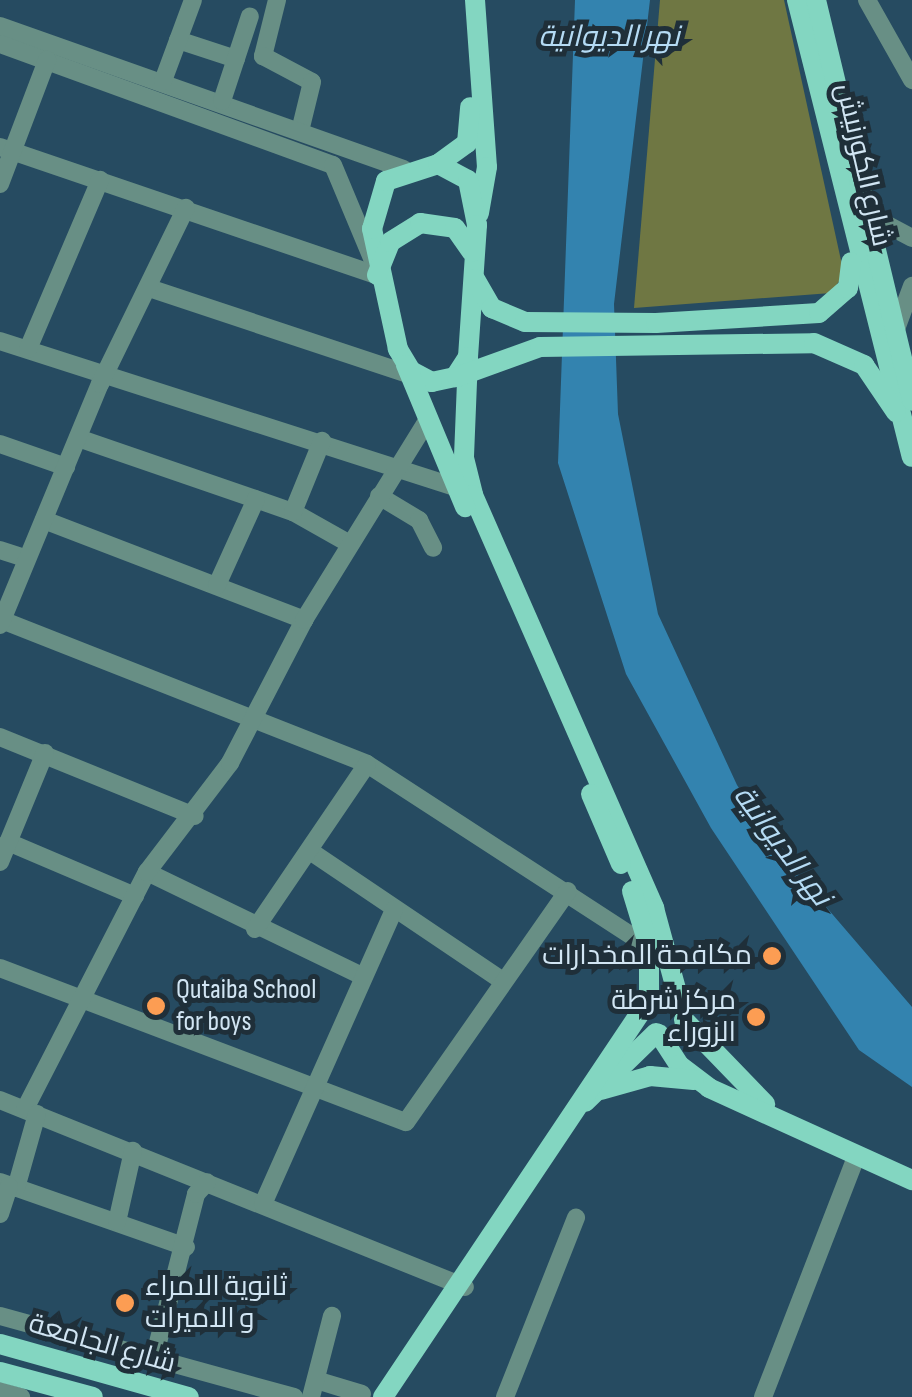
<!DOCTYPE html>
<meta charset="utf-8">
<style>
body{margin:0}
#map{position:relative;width:912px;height:1397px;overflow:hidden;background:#264b61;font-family:"Sofia Sans Condensed",Cairo,sans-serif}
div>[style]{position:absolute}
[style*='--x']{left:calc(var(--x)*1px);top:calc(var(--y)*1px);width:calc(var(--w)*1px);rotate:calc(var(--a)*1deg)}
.green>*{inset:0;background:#6f7743}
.water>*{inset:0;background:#3383af}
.minor>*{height:18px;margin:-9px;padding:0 9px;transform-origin:9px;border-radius:9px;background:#688f85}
.major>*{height:20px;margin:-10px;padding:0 10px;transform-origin:10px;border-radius:10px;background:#83d6c1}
.dots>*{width:28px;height:28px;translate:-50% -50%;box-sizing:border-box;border:5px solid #1f2f39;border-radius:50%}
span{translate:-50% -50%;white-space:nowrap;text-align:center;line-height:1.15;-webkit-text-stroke:10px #1f2f39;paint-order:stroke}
.street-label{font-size:28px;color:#d1e5f3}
.poi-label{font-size:28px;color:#d1e5f3}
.right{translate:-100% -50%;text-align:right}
.left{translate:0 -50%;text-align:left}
.water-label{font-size:30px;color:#b5dbf4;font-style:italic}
</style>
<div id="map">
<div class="green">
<i style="clip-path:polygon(660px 0,784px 0,844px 274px,831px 293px,634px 308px)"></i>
</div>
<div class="water">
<i style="clip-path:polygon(575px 0,650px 0,614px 304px,618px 414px,658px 614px,737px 785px,791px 866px,912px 1007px,912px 1087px,859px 1050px,711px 828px,626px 674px,558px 463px)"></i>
</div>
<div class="minor">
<i style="--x:277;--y:0;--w:58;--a:104"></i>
<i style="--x:263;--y:56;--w:55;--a:28"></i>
<i style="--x:312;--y:82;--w:46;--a:103.7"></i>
<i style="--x:867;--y:0;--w:92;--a:60.6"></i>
<i style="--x:0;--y:26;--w:428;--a:19.5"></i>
<i style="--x:178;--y:40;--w:61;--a:18.1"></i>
<i style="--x:0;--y:44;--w:354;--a:20"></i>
<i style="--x:333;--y:165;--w:106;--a:67.3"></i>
<i style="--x:163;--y:81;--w:86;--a:-69.7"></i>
<i style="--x:222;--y:101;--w:89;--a:-71.8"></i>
<i style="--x:0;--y:147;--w:398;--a:18.8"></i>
<i style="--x:0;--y:184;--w:133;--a:-69.2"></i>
<i style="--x:865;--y:213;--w:53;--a:28"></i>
<i style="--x:152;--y:289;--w:279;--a:18.4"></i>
<i style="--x:896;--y:329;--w:46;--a:-69.6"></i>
<i style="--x:0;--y:341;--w:479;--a:17.8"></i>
<i style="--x:28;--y:349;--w:184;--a:-66.9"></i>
<i style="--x:78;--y:438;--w:227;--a:19"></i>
<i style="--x:293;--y:512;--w:65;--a:29.3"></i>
<i style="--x:0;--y:444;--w:70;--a:19.2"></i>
<i style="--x:379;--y:496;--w:47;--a:31"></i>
<i style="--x:419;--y:520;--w:31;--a:63"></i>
<i style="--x:293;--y:512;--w:77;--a:-67.8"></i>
<i style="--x:44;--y:520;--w:279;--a:21"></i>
<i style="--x:0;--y:550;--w:26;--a:18"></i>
<i style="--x:217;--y:585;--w:94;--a:-65.6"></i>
<i style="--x:2;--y:620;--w:392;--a:21.5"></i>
<i style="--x:367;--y:764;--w:336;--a:33"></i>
<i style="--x:0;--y:625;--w:261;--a:-67.5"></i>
<i style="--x:100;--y:384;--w:196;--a:-64"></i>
<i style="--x:0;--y:737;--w:210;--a:22.1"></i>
<i style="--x:8;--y:842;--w:138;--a:23"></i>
<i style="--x:310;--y:851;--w:233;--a:34"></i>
<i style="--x:0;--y:862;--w:118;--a:-67.6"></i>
<i style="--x:147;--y:872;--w:239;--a:25.8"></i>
<i style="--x:255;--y:929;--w:199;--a:-55.8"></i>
<i style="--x:0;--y:968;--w:434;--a:20.8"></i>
<i style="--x:406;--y:1122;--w:282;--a:-55"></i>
<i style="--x:0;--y:1100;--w:501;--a:21.91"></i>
<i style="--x:25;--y:1109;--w:267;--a:-62.8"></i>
<i style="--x:147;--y:872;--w:137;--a:-52.7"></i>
<i style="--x:230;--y:763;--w:161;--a:-62.6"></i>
<i style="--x:304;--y:620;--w:236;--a:-58.3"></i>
<i style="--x:0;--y:1182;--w:197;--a:19.3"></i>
<i style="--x:16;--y:1188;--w:77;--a:-74.2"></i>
<i style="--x:263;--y:1204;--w:322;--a:-66"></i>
<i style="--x:0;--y:1214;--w:29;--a:-72"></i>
<i style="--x:117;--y:1222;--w:73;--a:-77.3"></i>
<i style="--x:0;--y:1316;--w:305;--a:15.4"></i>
<i style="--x:154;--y:1358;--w:169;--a:-75.6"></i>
<i style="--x:196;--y:1194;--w:16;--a:-47"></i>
<i style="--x:316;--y:1380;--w:48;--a:16.9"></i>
<i style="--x:0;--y:1391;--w:22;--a:16"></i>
<i style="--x:311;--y:1397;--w:84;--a:-75.5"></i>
<i style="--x:505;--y:1397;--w:193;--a:-68.4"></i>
<i style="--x:763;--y:1397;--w:260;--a:-68.8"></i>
</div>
<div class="major">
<i style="--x:475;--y:0;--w:167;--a:85.9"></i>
<i style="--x:487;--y:167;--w:47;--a:99.9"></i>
<i style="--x:797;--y:0;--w:471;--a:75.9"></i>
<i style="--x:816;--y:0;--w:412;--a:76.5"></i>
<i style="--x:438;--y:164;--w:34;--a:28"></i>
<i style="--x:468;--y:180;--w:46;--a:78.7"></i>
<i style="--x:477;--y:225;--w:132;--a:93.9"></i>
<i style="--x:468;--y:357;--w:24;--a:123"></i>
<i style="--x:455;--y:377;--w:24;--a:168"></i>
<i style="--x:432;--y:382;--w:24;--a:-152"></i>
<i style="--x:411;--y:371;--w:26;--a:-121"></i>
<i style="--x:398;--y:349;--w:123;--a:-102.2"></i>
<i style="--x:372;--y:229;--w:50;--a:-73.7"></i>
<i style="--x:386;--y:181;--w:55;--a:-18.1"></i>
<i style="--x:438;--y:164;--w:36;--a:-36"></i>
<i style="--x:467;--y:143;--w:36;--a:-85"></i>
<i style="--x:377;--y:275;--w:35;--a:-68"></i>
<i style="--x:390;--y:242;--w:36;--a:-32"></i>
<i style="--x:420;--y:223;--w:35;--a:8"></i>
<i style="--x:455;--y:228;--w:29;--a:55"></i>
<i style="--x:475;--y:279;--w:34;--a:60"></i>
<i style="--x:492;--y:308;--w:36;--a:23"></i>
<i style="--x:525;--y:322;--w:131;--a:0.4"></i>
<i style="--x:656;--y:323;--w:163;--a:-3.5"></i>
<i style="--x:819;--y:313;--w:38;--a:-41"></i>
<i style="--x:848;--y:288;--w:26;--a:-83"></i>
<i style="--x:468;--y:357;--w:101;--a:92.3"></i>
<i style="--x:464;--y:458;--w:38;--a:76"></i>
<i style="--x:473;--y:495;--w:451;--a:66.3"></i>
<i style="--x:654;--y:908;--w:95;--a:74.8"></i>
<i style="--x:406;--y:365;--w:154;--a:67.4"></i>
<i style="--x:457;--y:377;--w:88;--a:-19.9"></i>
<i style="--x:540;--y:347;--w:274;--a:-0.8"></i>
<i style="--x:814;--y:343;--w:55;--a:23.7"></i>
<i style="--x:864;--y:365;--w:57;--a:55.8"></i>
<i style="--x:591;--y:794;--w:76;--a:66.8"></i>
<i style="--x:632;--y:891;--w:59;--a:73.1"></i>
<i style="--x:649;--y:947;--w:53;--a:90"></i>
<i style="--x:684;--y:1020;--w:117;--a:46"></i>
<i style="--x:659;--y:1034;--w:37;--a:57"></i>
<i style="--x:679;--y:1065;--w:38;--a:37"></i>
<i style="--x:709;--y:1088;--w:223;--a:24.4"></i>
<i style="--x:601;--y:1090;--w:51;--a:-15.9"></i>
<i style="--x:650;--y:1076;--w:44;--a:5.2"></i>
<i style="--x:585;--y:1102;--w:99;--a:-44.2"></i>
<i style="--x:0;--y:1344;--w:196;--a:15.7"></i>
<i style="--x:0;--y:1372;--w:96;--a:15"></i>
<i style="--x:383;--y:1397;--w:471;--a:-56.2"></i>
</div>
<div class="dots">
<i style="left:772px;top:956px;background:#fc9d53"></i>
<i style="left:156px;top:1006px;background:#fc9d53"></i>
<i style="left:756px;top:1017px;background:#fc9d53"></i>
<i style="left:125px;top:1303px;background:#fc9d53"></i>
</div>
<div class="street-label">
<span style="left:863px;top:165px;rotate:77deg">شارع الكورنيش</span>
<span style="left:102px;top:1344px;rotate:16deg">شارع الجامعة</span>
</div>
<div class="poi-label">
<span class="right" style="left:752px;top:956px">مكافحة المخدارات</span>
<span class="left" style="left:176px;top:1006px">Qutaiba School<br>for boys</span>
<span class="right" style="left:736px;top:1017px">مركز شرطة<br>الزوراء</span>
<span class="left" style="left:145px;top:1303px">ثانوية الامراء<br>و الاميرات</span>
</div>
<div class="water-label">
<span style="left:609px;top:37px">نهر الديوانية</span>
<span style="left:782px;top:846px;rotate:53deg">نهر الديوانية</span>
</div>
</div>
